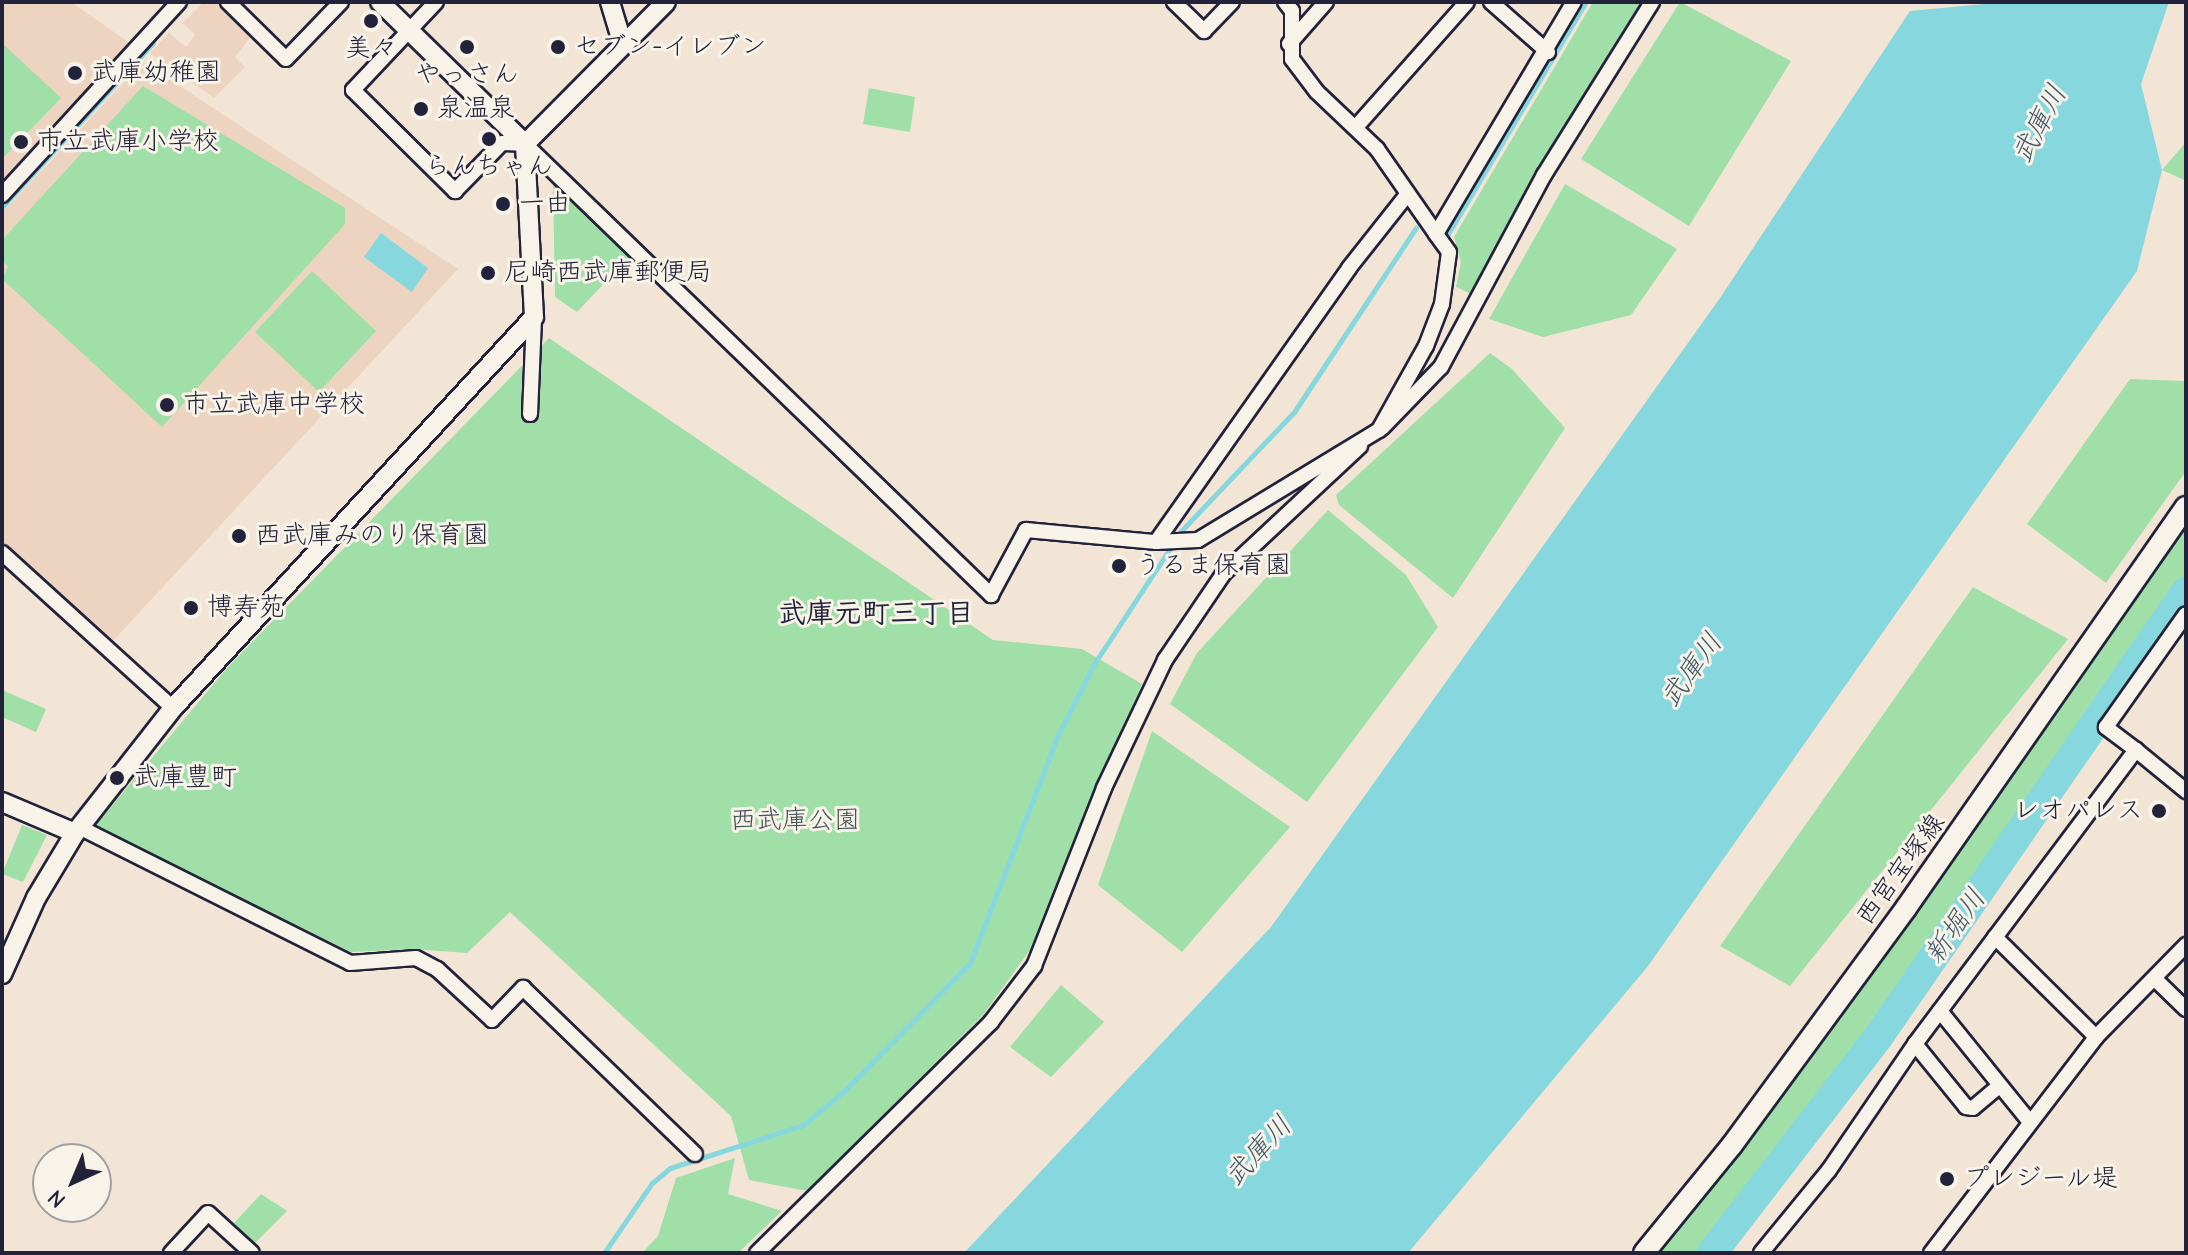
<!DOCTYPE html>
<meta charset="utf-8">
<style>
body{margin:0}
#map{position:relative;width:2188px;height:1255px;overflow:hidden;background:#f2e5d6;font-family:"Comic Neue","Klee One",sans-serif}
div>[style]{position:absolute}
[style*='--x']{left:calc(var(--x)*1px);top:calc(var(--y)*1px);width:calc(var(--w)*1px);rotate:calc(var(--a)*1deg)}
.built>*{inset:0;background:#ecd4c1}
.green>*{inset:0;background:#a0dfa8}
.water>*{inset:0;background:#86d7de}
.stream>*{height:5px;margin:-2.5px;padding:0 2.5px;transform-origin:2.5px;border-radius:2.5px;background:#86d7de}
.river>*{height:30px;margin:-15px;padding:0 15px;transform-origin:15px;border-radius:15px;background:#86d7de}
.roads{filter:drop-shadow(2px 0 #22223b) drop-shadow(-2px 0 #22223b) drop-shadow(0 2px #22223b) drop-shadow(0 -2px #22223b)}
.minor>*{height:14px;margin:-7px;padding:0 7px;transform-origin:7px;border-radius:7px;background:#f7f3e8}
.tertiary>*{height:18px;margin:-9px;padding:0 9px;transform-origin:9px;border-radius:9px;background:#f7f3e8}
.secondary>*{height:20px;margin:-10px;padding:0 10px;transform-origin:10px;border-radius:10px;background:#f7f3e8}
.dots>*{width:22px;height:22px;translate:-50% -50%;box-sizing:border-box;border:4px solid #f7f3e8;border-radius:50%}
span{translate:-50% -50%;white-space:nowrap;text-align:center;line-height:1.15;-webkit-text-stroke:6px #f7f3e8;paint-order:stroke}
.poi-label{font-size:26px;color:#22223b}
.left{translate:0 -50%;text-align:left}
.right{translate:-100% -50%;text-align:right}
.park-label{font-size:26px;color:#425156}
.street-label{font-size:26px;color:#22223b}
.water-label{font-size:28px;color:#40586c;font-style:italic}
.neighbourhood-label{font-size:28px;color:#22223b;font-weight:700}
.frame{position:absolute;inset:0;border:4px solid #22223b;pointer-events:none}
.north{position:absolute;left:32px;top:1143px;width:80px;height:80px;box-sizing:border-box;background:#f7f3e8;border:2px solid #a29fa3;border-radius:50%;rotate:224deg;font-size:22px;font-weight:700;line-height:32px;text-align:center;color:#22223b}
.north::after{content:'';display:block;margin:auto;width:28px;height:36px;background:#22223b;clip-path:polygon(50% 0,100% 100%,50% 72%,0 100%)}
</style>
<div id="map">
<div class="built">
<i style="clip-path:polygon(2px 2px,71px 2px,131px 44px,2px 182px)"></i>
<i style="clip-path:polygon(204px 2px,222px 2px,254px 33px,235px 57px,245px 67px,214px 98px,150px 53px,169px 33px,186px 47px,195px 35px,183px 23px)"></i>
<i style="clip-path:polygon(143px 62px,458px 269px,111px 643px,2px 541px,2px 213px)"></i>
</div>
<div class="green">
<i style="clip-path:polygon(1593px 2px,1641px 2px,1529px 184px,1471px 294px,1456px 287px,1461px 262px,1454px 237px)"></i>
<i style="clip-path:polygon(1680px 2px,1791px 61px,1689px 226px,1581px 159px)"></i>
<i style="clip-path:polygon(2px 43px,61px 98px,2px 159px)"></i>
<i style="clip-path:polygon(143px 86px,345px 208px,345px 224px,162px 427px,2px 279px,8px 267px,2px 260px,2px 240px)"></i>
<i style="clip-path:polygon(869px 88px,915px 97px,910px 132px,863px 124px)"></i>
<i style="clip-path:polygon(2186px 142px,2186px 181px,2162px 170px)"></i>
<i style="clip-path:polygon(553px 183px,629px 257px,577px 312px,555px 297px)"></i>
<i style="clip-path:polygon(1565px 184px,1677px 249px,1631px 315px,1543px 337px,1489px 319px)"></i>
<i style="clip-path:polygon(312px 271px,376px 331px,319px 392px,255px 332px)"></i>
<i style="clip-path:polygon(549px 338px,993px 640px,1082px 649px,1142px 684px,1030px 950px,983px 1015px,807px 1191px,749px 1180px,731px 1116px,510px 912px,467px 953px,413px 949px,351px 952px,95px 826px,227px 668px)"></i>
<i style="clip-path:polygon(1490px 353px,1512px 369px,1565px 428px,1453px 598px,1339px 505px,1336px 495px)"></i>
<i style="clip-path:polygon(2130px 379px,2186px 381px,2186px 471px,2106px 583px,2027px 524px)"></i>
<i style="clip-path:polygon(1328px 510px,1406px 575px,1438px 627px,1307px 802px,1170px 704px,1197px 653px)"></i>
<i style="clip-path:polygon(2186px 513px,2186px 586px,1803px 1122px,1701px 1253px,1652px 1253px)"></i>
<i style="clip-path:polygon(1973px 587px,2068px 639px,1790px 986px,1720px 946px)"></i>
<i style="clip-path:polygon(2px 690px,46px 709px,36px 732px,2px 717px)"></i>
<i style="clip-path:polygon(1152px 731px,1290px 827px,1182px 952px,1098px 885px)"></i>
<i style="clip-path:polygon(22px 825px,47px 835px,23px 882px,2px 874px)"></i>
<i style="clip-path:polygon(1061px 985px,1104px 1022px,1051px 1077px,1010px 1047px)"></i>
<i style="clip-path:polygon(735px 1158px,728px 1194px,782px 1211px,738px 1253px,642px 1253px,658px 1236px,676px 1178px)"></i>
<i style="clip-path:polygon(261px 1194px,287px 1211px,255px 1243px,234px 1223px)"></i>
</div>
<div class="water">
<i style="clip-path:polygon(2005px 2px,2169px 2px,2141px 84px,2162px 170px,2137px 271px,1648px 966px,1408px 1253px,964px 1253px,1271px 927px,1720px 298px,1910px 11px)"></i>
<i style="clip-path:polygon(381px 233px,428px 268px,412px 292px,364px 257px)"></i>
</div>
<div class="stream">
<i style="--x:2;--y:207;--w:223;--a:-47.4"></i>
<i style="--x:1448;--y:234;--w:270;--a:-59.3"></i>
<i style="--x:604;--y:1253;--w:85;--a:-55.6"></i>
<i style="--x:652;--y:1183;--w:23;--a:-40"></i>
<i style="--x:670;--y:1168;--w:140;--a:-17.9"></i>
<i style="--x:803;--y:1125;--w:52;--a:-39.5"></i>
<i style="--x:843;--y:1092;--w:181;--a:-45.4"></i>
<i style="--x:970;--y:963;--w:244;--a:-68.9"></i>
<i style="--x:1058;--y:735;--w:80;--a:-63.1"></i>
<i style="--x:1094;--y:664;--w:160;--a:-56.7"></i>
<i style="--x:1182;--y:530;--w:163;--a:-46.5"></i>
<i style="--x:1294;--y:412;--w:221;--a:-56.5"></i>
</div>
<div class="river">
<i style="--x:1712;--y:1253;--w:274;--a:-52.4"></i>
<i style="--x:1879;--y:1036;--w:540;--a:-55.34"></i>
</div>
<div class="roads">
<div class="minor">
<i style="--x:228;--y:2;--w:81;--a:44.5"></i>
<i style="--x:286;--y:59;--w:79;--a:-46"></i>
<i style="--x:436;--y:2;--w:121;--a:133.3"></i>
<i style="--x:353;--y:90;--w:144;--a:44.7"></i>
<i style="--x:455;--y:191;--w:67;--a:-45.6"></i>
<i style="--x:502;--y:143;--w:23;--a:2"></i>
<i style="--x:525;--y:144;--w:649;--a:44.06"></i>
<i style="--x:991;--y:595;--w:74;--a:-61.7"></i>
<i style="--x:1026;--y:530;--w:131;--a:5.3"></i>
<i style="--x:1156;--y:542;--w:42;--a:-2.7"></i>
<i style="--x:1198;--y:540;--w:212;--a:-31.3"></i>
<i style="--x:1379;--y:430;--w:96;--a:-60.8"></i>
<i style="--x:1426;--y:346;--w:45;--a:-69.1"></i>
<i style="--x:1442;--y:304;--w:52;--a:-82.3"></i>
<i style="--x:1449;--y:252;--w:22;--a:-126"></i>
<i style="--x:1174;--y:2;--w:42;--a:44"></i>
<i style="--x:1204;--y:31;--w:40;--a:-46"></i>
<i style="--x:1285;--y:2;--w:11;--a:52"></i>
<i style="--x:1292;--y:11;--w:48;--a:90"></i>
<i style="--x:1292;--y:59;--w:41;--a:52.9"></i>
<i style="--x:1317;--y:92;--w:83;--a:43.5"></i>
<i style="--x:1377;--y:149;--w:103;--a:55.2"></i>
<i style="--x:1436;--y:234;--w:270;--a:-59.3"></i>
<i style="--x:1491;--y:2;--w:76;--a:41.3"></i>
<i style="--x:1289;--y:44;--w:56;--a:-48.6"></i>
<i style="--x:1356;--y:127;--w:167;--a:-48.4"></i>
<i style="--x:2;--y:195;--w:262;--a:-47.5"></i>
<i style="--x:530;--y:414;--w:97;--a:-87.6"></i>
<i style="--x:1382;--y:428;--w:85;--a:-46"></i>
<i style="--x:1441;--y:367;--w:218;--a:-61.8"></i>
<i style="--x:1544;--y:175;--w:204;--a:-58"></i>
<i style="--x:1156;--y:542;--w:335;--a:-54.8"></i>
<i style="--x:1349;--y:268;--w:92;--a:-51.6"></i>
<i style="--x:2;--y:553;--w:231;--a:42.2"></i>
<i style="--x:2136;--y:750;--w:38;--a:-143"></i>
<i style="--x:2106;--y:727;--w:138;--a:-54.7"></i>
<i style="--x:79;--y:827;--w:303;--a:26.6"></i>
<i style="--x:350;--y:963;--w:66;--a:-4.3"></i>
<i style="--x:416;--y:958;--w:24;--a:28"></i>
<i style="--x:437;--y:969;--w:75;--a:42.8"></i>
<i style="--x:492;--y:1020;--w:45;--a:-45.9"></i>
<i style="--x:523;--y:988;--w:239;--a:44"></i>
<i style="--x:1995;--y:937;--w:142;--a:44.7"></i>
<i style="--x:2155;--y:979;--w:43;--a:44.1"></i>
<i style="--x:1940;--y:1011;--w:143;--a:51"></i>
<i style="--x:1915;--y:1044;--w:81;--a:51"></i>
<i style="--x:1966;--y:1107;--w:7;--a:8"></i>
<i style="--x:1973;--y:1108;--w:34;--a:-40"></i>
<i style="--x:171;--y:1253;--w:54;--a:-47.2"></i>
<i style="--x:208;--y:1213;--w:59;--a:42.3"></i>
<i style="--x:757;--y:1253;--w:329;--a:-44.6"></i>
<i style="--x:991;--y:1022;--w:71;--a:-52.5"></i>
<i style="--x:1034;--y:966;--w:191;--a:-68.5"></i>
<i style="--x:1104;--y:788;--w:142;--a:-64.5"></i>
<i style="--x:1165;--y:660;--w:105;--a:-55.9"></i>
<i style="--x:1224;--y:573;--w:186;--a:-43"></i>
<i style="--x:1761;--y:1253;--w:107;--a:-50.7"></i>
<i style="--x:1829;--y:1170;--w:153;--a:-55.7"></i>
<i style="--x:1915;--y:1044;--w:368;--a:-53.1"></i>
<i style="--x:2136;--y:750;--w:65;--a:39.4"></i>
<i style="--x:1931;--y:1253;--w:272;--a:-52.6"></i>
<i style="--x:2096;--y:1037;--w:129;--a:-45.6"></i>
</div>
<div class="tertiary">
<i style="--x:610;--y:2;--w:45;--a:73.2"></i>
<i style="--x:525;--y:144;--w:200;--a:-45.2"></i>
<i style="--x:2;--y:802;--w:79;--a:23"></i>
<i style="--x:2;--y:974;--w:83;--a:-65.9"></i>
<i style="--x:36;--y:898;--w:76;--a:-59"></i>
<i style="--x:75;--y:833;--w:159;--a:-51.9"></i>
<i style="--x:173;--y:708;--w:532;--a:-47.28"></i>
<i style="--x:534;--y:317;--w:173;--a:-93"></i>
<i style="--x:525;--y:144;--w:203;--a:-135.6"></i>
</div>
<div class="secondary">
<i style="--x:1644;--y:1253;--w:139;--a:-50.8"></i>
<i style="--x:1732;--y:1145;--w:294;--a:-53.7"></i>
<i style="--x:1906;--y:908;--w:489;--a:-55.1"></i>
</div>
</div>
<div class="dots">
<i style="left:371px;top:21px;background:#22223b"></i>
<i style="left:467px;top:47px;background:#22223b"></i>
<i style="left:558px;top:47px;background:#22223b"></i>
<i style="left:75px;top:73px;background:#22223b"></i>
<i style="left:421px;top:109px;background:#22223b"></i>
<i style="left:489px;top:139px;background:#22223b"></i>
<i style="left:21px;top:142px;background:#22223b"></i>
<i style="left:503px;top:204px;background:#22223b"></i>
<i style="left:488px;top:273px;background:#22223b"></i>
<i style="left:167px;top:405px;background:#22223b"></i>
<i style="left:239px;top:536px;background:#22223b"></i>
<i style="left:1119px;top:566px;background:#22223b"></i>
<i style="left:191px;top:608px;background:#22223b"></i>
<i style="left:117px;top:778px;background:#22223b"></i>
<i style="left:2159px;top:811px;background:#22223b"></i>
<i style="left:1947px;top:1179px;background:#22223b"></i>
</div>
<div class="poi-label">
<span class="left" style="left:574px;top:47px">セブン-イレブン</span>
<span style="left:371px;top:49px">美々</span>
<span class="left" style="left:91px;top:73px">武庫幼稚園</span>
<span style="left:467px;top:75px">やっさん</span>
<span class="left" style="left:437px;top:109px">泉温泉</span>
<span class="left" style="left:37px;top:142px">市立武庫小学校</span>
<span style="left:489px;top:167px">らんちゃん</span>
<span class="left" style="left:519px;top:204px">一由</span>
<span class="left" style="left:504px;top:273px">尼崎西武庫郵便局</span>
<span class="left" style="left:183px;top:405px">市立武庫中学校</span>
<span class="left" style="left:255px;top:536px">西武庫みのり保育園</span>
<span class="left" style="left:1135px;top:566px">うるま保育園</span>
<span class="left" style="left:207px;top:608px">博寿苑</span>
<span class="left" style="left:133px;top:778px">武庫豊町</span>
<span class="right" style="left:2143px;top:811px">レオパレス</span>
<span class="left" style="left:1963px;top:1179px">プレジール堤</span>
</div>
<div class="park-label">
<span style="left:795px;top:821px">西武庫公園</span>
</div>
<div class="street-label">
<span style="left:1901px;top:870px;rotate:-54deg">西宮宝塚線</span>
</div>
<div class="water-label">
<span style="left:2039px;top:124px;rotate:-62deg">武庫川</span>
<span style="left:1691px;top:670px;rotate:-54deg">武庫川</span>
<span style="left:1955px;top:926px;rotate:-55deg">新堀川</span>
<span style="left:1258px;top:1151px;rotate:-47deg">武庫川</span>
</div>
<div class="neighbourhood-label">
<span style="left:876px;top:613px">武庫元町三丁目</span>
</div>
<div class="frame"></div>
<div class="north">N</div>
</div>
